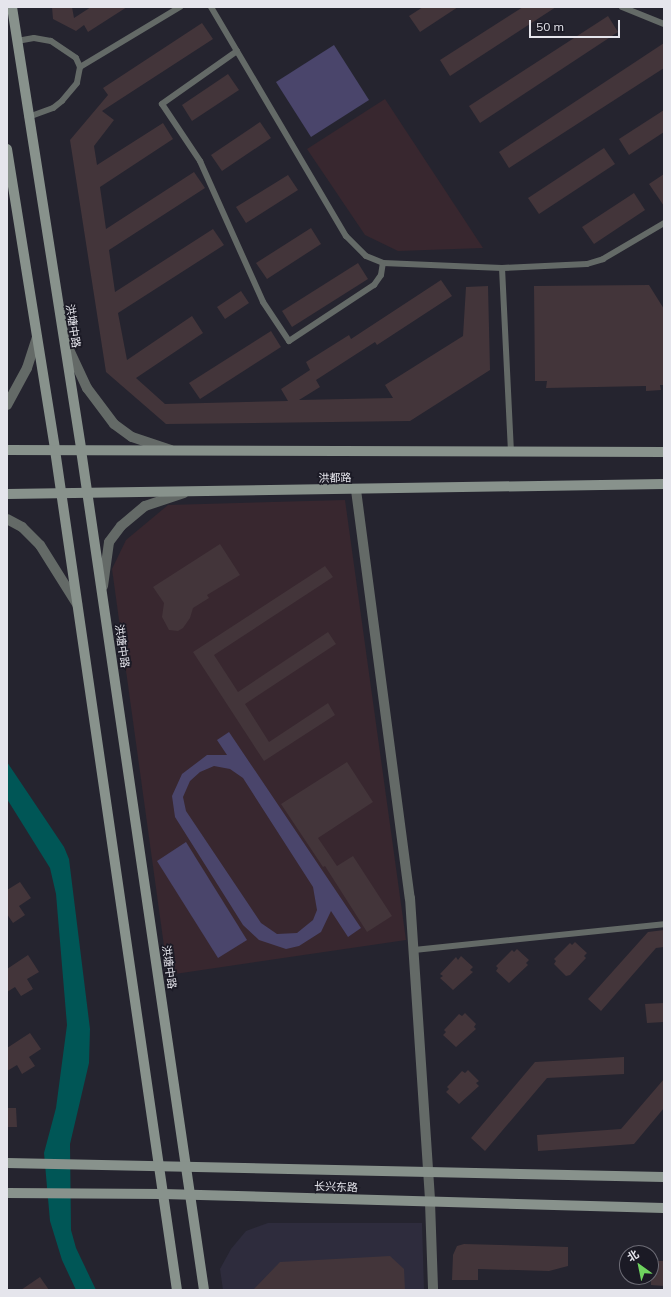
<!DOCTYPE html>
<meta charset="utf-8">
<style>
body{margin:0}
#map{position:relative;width:671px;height:1297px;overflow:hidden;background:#25242f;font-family:Mulish,"Noto Sans SC",sans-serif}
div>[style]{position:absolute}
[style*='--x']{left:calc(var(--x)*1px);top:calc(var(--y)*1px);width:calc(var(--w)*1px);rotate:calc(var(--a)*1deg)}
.built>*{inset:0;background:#2e2c3d}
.education>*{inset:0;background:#38272f}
.green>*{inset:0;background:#4a456b}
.water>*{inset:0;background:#005656}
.building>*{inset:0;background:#43353a}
.service>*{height:6px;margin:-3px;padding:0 3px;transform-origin:3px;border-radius:3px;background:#646a67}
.minor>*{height:10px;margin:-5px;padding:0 5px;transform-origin:5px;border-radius:5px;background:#646a67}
.tertiary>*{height:10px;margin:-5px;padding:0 5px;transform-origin:5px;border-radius:5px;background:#646a67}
.secondary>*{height:10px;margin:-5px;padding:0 5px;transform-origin:5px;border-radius:5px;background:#88928c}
span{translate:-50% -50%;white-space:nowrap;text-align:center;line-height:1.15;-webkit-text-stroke:3.5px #1b1a25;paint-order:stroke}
.street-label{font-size:11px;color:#e5e5ec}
.frame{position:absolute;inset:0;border:8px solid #e5e5ec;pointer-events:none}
.north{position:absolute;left:619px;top:1245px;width:40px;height:40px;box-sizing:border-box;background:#1b1a25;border:1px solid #6c6b75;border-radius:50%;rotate:327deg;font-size:11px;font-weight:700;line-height:16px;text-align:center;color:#e5e5ec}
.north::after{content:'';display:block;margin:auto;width:14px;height:18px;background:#6fd35f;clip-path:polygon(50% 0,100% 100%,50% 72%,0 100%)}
.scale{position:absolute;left:529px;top:20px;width:91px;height:18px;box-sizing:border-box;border:2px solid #e5e5ec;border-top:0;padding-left:5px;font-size:12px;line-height:14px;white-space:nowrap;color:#e5e5ec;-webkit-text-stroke:3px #1b1a25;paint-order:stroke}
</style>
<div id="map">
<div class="built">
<i style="clip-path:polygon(268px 1223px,422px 1223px,424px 1290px,223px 1290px,220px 1269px,231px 1249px,246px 1231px)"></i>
</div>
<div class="education">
<i style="clip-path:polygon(385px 99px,483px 248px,398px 251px,365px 235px,307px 149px)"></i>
<i style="clip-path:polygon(345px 500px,406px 940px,168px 975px,112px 569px,126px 540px,168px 505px)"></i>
</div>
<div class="green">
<i style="clip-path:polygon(334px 45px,369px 100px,311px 137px,276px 82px)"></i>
<i style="clip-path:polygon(evenodd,229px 732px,361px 928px,348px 937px,331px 911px,321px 932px,299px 946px,286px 949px,259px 940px,243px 925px,175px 817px,172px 796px,182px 774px,207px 755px,227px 755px,217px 740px,229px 732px,214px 766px,230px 769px,243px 778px,313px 887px,317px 910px,313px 920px,297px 933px,277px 934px,261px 923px,186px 811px,183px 797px,190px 781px,200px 772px,214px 766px)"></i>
<i style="clip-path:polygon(186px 842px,247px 940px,218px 958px,157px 861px)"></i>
</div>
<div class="water">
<i style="clip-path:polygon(7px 762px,64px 847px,69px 859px,90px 1029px,89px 1063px,70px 1144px,71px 1230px,76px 1248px,96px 1290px,76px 1290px,62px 1260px,50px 1221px,44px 1153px,56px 1108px,67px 1025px,56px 894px,50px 868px,7px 799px)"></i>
</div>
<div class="building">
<i style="clip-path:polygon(52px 7px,72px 7px,74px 18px,91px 7px,127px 7px,88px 32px,84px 25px,76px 31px,53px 19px)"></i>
<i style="clip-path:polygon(423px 7px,458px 7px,420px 32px,409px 16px)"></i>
<i style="clip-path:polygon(523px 7px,556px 7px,450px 76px,440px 60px)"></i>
<i style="clip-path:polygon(608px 16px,618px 32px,480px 123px,469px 106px)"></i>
<i style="clip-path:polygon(202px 23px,213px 39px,102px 111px,114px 120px,94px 146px,97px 165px,163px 123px,173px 139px,100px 187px,106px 229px,194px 172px,205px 188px,109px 250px,115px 292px,213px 229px,224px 245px,118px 313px,127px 360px,192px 316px,203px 333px,136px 378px,165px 404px,288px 401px,281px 389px,310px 370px,306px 362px,349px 335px,351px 339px,441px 280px,452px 296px,377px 345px,375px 342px,316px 380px,320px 387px,299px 400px,393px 398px,385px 385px,463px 336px,466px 287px,488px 286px,490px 370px,410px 421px,166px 424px,106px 372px,70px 140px,108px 95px,103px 88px)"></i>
<i style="clip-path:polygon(664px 43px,664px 68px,509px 168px,499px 152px)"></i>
<i style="clip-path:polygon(228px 74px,239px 90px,192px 121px,182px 105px)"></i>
<i style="clip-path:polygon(664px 110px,664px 132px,629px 155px,619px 139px)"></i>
<i style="clip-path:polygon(260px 122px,271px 138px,222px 171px,211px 155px)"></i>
<i style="clip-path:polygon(604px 148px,615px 164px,539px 214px,528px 198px)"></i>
<i style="clip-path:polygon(664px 174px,664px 206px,649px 184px)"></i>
<i style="clip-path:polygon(288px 175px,298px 190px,246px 223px,236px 207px)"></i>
<i style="clip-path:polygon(634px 193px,645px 210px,594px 244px,582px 227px)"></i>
<i style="clip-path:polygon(311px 228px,321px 244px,267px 279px,256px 263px)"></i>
<i style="clip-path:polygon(358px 263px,368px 279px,292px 327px,282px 311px)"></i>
<i style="clip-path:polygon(649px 285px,664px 309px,664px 385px,660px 385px,661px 390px,646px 391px,646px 386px,546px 388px,547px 381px,535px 381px,534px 286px)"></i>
<i style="clip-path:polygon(241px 291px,249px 303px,225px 319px,217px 307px)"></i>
<i style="clip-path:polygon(271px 331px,281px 347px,200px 399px,189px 383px)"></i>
<i style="clip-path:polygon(220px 544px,240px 575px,207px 595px,209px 598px,193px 608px,190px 618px,183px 628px,178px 631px,169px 630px,162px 617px,164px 603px,153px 587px)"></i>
<i style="clip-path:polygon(325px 566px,333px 577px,214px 655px,238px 692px,328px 632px,336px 644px,245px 704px,269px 742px,328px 703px,335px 715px,264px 761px,193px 652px)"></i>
<i style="clip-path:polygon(347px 762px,373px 802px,318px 838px,337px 866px,353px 856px,392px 916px,367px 932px,325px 866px,323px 867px,281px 804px)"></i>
<i style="clip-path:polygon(20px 882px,31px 898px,19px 906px,25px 915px,13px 923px,7px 914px,7px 890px)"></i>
<i style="clip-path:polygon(664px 930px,664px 947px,656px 948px,601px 1011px,588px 999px,648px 932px)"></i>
<i style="clip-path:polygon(575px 942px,587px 953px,584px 956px,586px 958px,570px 975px,566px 976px,554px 964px,556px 961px,554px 959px,570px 943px,572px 945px)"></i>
<i style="clip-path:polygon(517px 949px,529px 960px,526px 963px,528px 965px,509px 983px,496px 971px,498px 968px,496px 966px,512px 950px,514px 952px)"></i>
<i style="clip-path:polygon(28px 955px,39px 972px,27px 979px,33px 989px,21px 996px,15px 987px,7px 992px,7px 969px)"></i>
<i style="clip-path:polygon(461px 956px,473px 967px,470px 970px,473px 972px,453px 990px,440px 978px,443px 976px,440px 974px,456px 957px,458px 960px)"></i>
<i style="clip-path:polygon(664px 1003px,664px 1022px,647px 1023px,645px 1004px)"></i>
<i style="clip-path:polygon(465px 1013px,476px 1024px,474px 1027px,476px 1029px,456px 1047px,443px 1035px,446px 1032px,444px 1030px,459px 1014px,462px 1016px)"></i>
<i style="clip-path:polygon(30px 1033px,41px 1049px,29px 1057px,35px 1066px,22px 1074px,17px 1065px,7px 1071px,7px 1048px)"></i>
<i style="clip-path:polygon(624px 1057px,624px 1074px,547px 1078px,485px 1151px,471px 1138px,535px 1062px)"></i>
<i style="clip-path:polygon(468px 1070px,479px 1081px,476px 1083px,479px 1086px,459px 1104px,446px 1092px,449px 1089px,447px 1087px,462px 1071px,465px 1073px)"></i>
<i style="clip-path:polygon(664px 1079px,664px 1108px,634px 1144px,538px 1151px,537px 1135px,621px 1129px)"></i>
<i style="clip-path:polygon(7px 1108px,16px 1108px,17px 1127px,7px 1127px)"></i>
<i style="clip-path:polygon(464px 1244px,568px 1247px,568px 1266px,549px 1271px,478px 1269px,478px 1280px,452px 1280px,453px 1255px,457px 1246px)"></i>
<i style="clip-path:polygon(390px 1256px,404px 1269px,405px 1290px,253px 1290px,280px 1262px)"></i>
<i style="clip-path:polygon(651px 1261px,664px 1261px,664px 1286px,651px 1285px)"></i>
<i style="clip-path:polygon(40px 1277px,49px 1290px,21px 1290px)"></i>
</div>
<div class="service">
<i style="--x:211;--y:7;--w:266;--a:59.5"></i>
<i style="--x:346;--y:236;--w:28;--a:45"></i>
<i style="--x:366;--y:256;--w:18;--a:22"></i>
<i style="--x:383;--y:263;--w:119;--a:2.4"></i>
<i style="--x:502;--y:268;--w:85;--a:-2.7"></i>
<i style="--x:587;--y:264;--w:17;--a:-17"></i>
<i style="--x:603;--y:259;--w:71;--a:-30.5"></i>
<i style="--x:622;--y:7;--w:45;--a:22"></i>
<i style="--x:17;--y:41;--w:17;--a:-10"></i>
<i style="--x:34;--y:38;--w:17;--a:10"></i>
<i style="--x:51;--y:41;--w:30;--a:34"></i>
<i style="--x:76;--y:58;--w:10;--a:66"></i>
<i style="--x:80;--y:67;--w:16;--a:101"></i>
<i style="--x:77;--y:83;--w:23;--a:130"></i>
<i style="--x:62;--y:101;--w:11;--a:142"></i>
<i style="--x:53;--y:108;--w:27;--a:160"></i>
<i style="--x:237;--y:51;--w:92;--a:144.8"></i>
<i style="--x:162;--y:104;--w:69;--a:56.3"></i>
<i style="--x:200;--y:161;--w:154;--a:65.9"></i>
<i style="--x:263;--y:302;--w:47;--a:56.3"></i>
<i style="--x:289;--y:341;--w:102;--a:-33.4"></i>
<i style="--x:374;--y:285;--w:12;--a:-55"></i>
<i style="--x:381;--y:275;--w:12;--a:-81"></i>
<i style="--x:80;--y:67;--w:117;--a:-31"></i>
<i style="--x:502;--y:268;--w:183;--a:87.2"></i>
<i style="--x:414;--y:950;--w:251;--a:-5.9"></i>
</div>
<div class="minor">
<i style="--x:356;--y:490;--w:412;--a:82.5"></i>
<i style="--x:410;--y:898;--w:305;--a:86.2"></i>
<i style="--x:430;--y:1202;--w:88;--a:88"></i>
</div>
<div class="tertiary">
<i style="--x:66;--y:343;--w:50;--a:65"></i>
<i style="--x:87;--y:388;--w:45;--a:53.1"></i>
<i style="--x:114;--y:424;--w:22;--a:36"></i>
<i style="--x:132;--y:437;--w:41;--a:18.4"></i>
<i style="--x:7;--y:405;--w:42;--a:-61.6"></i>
<i style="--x:27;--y:368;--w:32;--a:-72"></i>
<i style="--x:7;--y:519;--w:17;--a:28"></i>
<i style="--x:22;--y:527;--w:25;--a:45"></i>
<i style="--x:40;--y:545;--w:70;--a:57.9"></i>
<i style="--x:103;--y:586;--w:44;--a:-82.2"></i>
<i style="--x:109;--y:542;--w:20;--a:-53"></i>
<i style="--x:121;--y:526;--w:31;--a:-40"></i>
<i style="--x:145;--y:506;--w:41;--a:-18.4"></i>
</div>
<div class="secondary">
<i style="--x:12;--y:7;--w:448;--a:81.1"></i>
<i style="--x:81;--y:450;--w:849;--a:81.67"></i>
<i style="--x:7;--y:149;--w:305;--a:80.9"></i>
<i style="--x:55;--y:450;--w:849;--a:81.74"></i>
<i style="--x:7;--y:450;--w:657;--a:0.17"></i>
<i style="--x:7;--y:494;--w:657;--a:-0.87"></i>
<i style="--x:7;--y:1163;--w:657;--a:1.22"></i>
<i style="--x:7;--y:1193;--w:156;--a:0.4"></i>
<i style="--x:163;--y:1194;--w:501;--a:1.6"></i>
</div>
<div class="street-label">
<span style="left:73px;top:326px;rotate:81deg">洪塘中路</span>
<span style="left:335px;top:478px;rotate:-1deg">洪都路</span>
<span style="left:122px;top:646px;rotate:82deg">洪塘中路</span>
<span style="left:169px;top:967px;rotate:82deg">洪塘中路</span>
<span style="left:336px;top:1187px;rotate:2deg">长兴东路</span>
</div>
<div class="frame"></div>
<div class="north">北</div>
<div class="scale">50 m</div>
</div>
